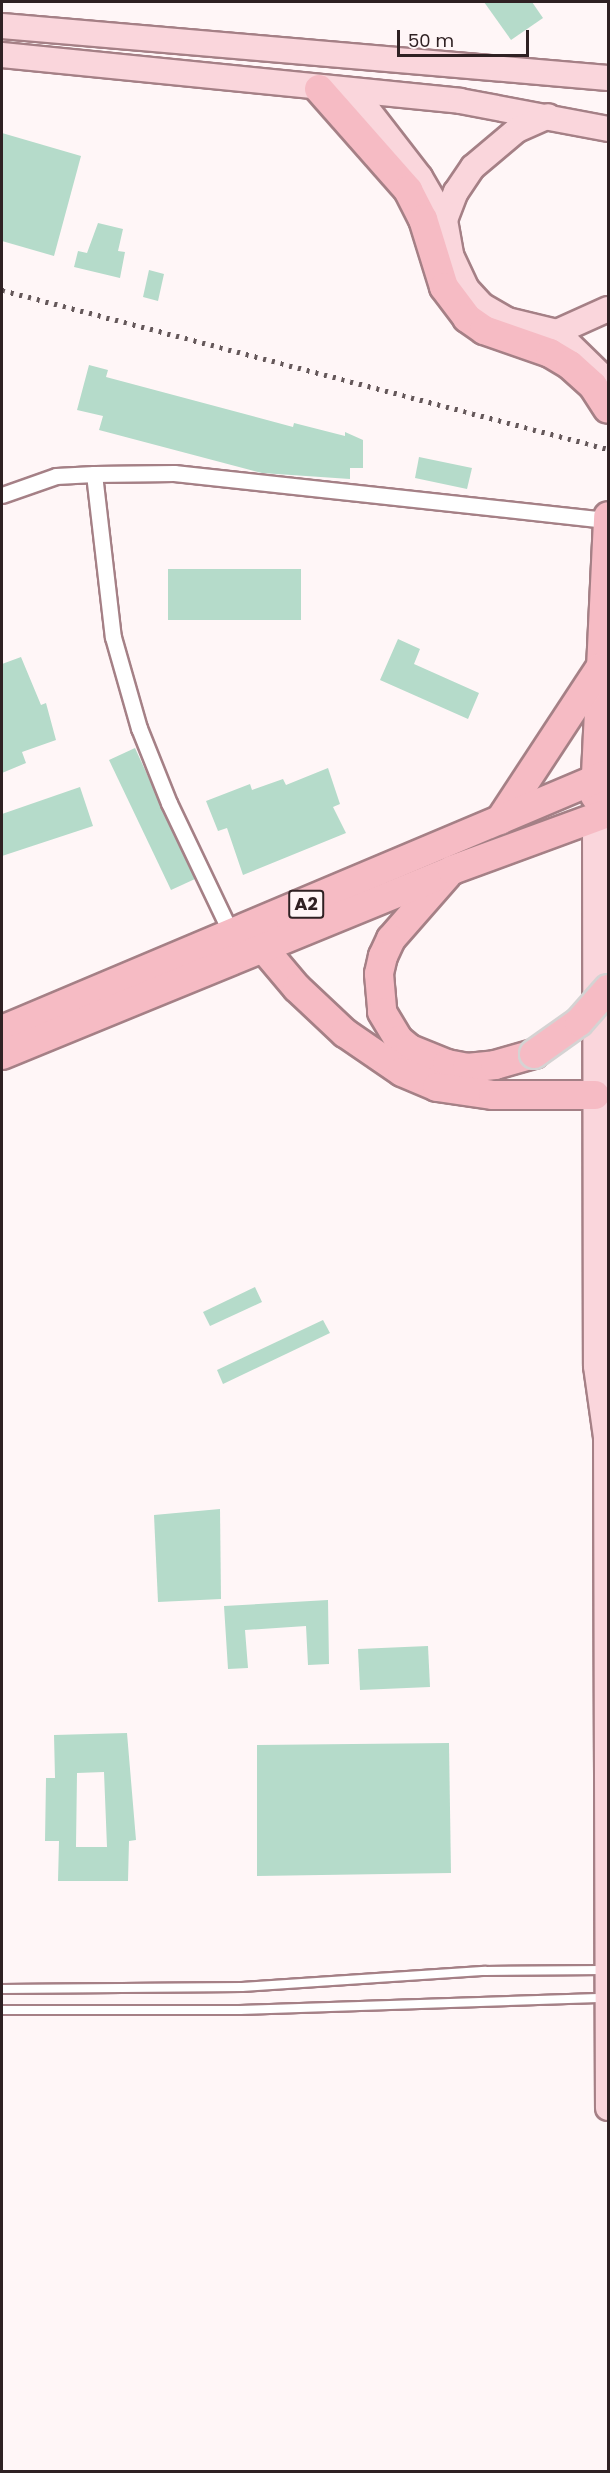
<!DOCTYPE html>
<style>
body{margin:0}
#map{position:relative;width:610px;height:2473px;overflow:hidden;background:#fff6f7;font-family:Poppins,sans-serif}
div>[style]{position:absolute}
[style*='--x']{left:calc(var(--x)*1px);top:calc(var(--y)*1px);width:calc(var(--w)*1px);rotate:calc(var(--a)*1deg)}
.building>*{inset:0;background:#b5dbca}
.roads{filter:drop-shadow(2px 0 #a58086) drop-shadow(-2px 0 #a58086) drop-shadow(0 2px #a58086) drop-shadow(0 -2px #a58086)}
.lane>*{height:8px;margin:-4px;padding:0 4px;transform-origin:4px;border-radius:4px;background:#fff}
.street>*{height:15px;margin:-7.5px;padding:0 7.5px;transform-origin:7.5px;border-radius:7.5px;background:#fff}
.primary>*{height:24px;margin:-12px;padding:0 12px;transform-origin:12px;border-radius:12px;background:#fad6dc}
.highway>*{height:28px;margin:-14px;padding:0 14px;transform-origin:14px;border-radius:14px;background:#f6bbc4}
.rail>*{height:4.5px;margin-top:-2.25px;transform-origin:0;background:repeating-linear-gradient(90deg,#645759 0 3px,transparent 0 9px)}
.bridges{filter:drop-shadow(2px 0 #d5d3d3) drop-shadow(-2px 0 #d5d3d3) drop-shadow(0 2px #d5d3d3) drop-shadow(0 -2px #d5d3d3)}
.highway-bridge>*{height:28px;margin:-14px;padding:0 14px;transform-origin:14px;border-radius:14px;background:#f6bbc4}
span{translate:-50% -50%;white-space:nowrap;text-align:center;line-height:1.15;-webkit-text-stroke:5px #fff6f7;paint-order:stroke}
.shield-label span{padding:2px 4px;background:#fff6f7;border:2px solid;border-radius:4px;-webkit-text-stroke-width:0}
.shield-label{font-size:18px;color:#2f2123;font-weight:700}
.frame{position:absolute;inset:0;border:3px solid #2f2123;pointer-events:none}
.scale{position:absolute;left:397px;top:30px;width:132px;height:27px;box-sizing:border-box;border:3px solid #2f2123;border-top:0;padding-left:8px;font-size:18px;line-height:21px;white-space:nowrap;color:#2f2123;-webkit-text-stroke:4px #fff6f7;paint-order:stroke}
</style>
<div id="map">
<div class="building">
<i style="clip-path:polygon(484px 2px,532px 2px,543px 18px,511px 40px)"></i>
<i style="clip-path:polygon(2px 133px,81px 156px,54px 256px,2px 241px)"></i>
<i style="clip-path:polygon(98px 223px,123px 229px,118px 251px,125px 252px,120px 278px,74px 267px,78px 251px,87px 253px)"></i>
<i style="clip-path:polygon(149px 270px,164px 274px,158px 301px,143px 297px)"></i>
<i style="clip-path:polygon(89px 365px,108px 370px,106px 377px,293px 427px,294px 423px,345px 436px,345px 432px,363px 440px,363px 468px,350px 468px,350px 479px,262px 473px,99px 430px,103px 416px,77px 410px)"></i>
<i style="clip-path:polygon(419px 457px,472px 468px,467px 489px,415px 478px)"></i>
<i style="clip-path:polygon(168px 569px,301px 569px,301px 620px,168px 620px)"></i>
<i style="clip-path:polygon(398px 639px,420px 649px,414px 664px,479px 693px,468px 719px,380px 680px)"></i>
<i style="clip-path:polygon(21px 657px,41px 705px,46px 703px,56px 740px,22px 752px,26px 763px,2px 773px,2px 664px)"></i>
<i style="clip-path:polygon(135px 748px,195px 879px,171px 890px,109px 760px)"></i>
<i style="clip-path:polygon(328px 768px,340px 804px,333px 807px,346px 833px,243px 875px,227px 828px,218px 831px,206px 801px,250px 784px,252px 790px,283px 779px,286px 785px)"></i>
<i style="clip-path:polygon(80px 787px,93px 826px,2px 856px,2px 814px)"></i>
<i style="clip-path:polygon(255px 1287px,262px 1302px,210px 1326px,203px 1312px)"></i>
<i style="clip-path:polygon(323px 1320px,330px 1333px,223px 1384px,217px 1370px)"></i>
<i style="clip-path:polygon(220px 1509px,221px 1599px,158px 1602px,154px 1515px)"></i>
<i style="clip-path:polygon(328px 1600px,329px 1664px,308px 1665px,306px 1626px,245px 1630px,248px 1668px,228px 1669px,224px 1606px)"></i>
<i style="clip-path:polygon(428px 1646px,430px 1687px,360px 1690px,358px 1649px)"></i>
<i style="clip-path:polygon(evenodd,127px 1733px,136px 1840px,129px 1841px,128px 1881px,58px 1881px,59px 1841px,45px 1841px,46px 1778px,55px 1778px,54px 1735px,127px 1733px,104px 1772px,107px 1847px,76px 1847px,77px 1773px,104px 1772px)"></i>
<i style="clip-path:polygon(449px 1743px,451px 1873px,257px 1876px,257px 1745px)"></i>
</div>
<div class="roads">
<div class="lane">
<i style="--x:2;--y:1989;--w:240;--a:-0.5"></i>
<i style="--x:242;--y:1987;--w:244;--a:-3.8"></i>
<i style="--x:485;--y:1971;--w:118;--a:-0.5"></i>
<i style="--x:2;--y:2010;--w:238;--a:0"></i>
<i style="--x:240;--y:2010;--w:366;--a:-1.9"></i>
</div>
<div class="street">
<i style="--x:94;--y:474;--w:80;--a:-0.7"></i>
<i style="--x:174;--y:473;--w:437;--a:6.2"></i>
<i style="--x:2;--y:495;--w:57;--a:-19.4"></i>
<i style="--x:56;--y:476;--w:38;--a:-3"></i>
<i style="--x:94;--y:474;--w:164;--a:83.4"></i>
<i style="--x:113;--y:637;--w:95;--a:74.1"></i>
<i style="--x:139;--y:728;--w:81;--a:68.2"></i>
<i style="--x:169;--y:803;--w:146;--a:64.5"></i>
</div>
<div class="primary">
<i style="--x:2;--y:26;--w:608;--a:4.9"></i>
<i style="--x:2;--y:55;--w:460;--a:5.7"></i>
<i style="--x:460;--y:101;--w:151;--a:10.7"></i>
<i style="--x:355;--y:93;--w:106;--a:52.3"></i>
<i style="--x:420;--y:177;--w:50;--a:59.8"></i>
<i style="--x:445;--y:220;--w:36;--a:80"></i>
<i style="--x:451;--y:255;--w:38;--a:65"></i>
<i style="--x:467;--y:289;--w:23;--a:47"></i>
<i style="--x:483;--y:306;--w:28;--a:30"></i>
<i style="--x:507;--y:320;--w:51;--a:13.5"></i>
<i style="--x:557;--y:332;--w:71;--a:44.4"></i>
<i style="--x:445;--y:220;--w:30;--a:-69"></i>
<i style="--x:456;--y:192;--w:30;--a:-56"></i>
<i style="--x:473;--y:167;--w:57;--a:-40.1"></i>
<i style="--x:517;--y:130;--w:34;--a:-24"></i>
<i style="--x:557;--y:332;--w:56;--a:-24.3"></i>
<i style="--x:595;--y:817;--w:549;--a:89.9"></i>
<i style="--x:596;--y:1366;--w:72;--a:82"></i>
<i style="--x:606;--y:1437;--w:671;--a:89.83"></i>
</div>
<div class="highway">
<i style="--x:319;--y:89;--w:135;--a:48.6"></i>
<i style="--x:408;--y:190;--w:33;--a:63"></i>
<i style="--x:423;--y:219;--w:71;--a:72.8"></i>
<i style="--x:444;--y:287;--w:39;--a:53"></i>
<i style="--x:467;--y:318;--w:21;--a:35"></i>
<i style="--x:484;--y:330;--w:70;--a:19.2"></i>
<i style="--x:550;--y:353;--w:23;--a:31"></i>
<i style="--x:570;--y:365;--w:31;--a:42"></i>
<i style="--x:593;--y:386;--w:27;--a:57"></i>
<i style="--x:595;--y:796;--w:280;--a:-87.3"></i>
<i style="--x:500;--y:820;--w:182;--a:-56.7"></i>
<i style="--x:447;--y:875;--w:85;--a:131.2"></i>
<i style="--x:391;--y:939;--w:19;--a:115"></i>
<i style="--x:383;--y:956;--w:18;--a:103"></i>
<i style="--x:379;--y:974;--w:38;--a:85"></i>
<i style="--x:382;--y:1012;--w:33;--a:59"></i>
<i style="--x:399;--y:1040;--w:14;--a:39"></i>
<i style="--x:410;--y:1049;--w:40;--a:22"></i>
<i style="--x:447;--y:1064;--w:20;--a:11"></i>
<i style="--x:467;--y:1068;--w:28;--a:-6"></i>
<i style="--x:495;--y:1065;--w:41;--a:-15.8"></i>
<i style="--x:264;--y:949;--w:51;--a:49.8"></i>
<i style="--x:297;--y:988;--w:66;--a:43.2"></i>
<i style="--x:345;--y:1033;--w:69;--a:34.4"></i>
<i style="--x:402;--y:1072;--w:38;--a:23"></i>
<i style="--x:437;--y:1087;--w:57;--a:8.1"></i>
<i style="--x:493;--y:1095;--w:102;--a:0"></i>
<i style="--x:2;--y:1030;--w:658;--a:-22.9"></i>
<i style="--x:2;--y:1055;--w:487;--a:-22.3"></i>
<i style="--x:452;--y:870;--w:166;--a:-20.1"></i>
</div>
</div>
<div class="rail">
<i style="--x:2;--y:290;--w:627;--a:14.7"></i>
</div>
<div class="bridges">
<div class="highway-bridge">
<i style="--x:534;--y:1054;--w:55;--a:-35.4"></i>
<i style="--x:579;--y:1022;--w:44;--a:-48.7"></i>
</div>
</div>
<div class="shield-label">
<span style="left:306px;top:904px">A2</span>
</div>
<div class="frame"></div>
<div class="scale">50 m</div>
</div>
